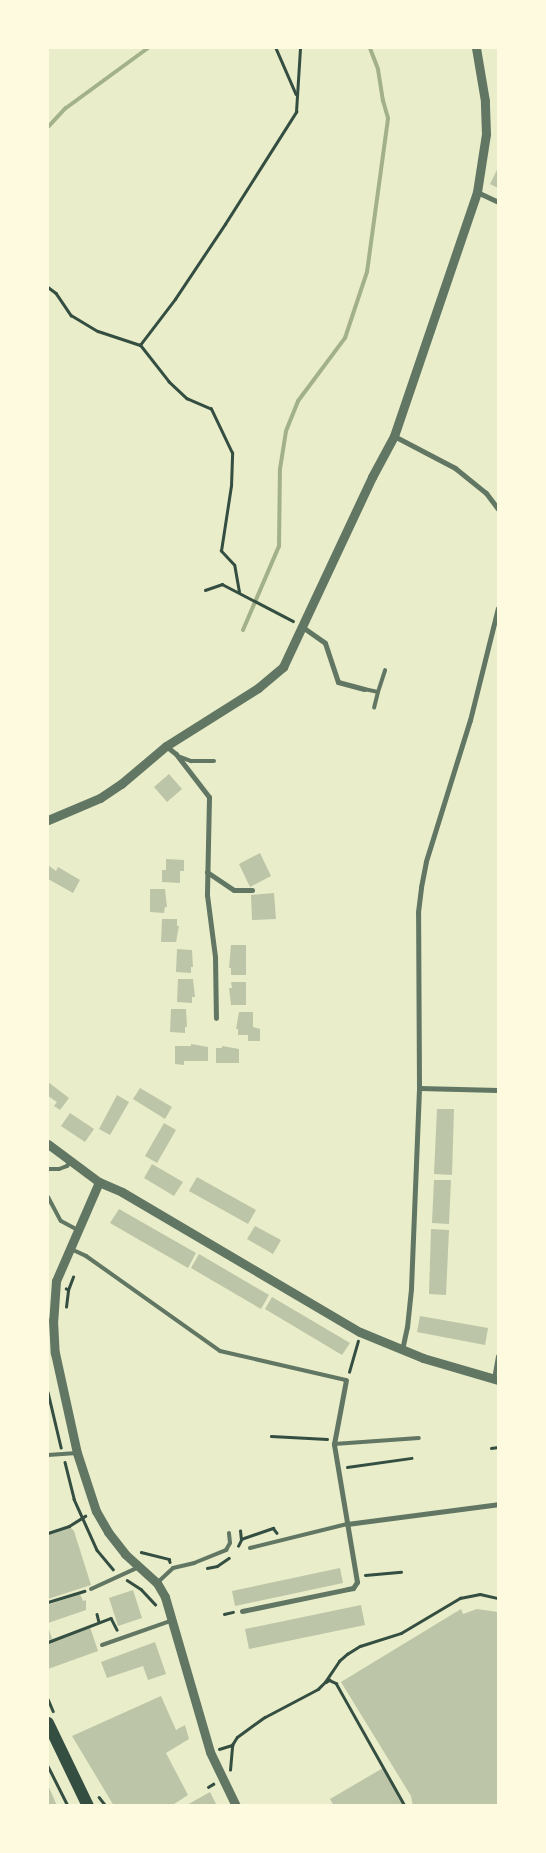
<!DOCTYPE html>
<style>
body{margin:0}
#map{position:relative;width:546px;height:1853px;overflow:hidden;background:#e9edc9;font-family:"Space Grotesk",sans-serif}
div>[style]{position:absolute}
[style*='--x']{left:calc(var(--x)*1px);top:calc(var(--y)*1px);width:calc(var(--w)*1px);rotate:calc(var(--a)*1deg)}
.stream>*{height:4px;margin:-2px;padding:0 2px;transform-origin:2px;border-radius:2px;background:#a3b18a}
.building>*{inset:0;background:#bcc5a7}
.path>*{height:2.5px;margin:-1.25px;padding:0 1.25px;transform-origin:1.25px;border-radius:1.25px;background:#344e41}
.service>*{height:4px;margin:-2px;padding:0 2px;transform-origin:2px;border-radius:2px;background:#617663}
.minor>*{height:5px;margin:-2.5px;padding:0 2.5px;transform-origin:2.5px;border-radius:2.5px;background:#617663}
.tertiary>*{height:9px;margin:-4.5px;padding:0 4.5px;transform-origin:4.5px;border-radius:4.5px;background:#617663}
.primary>*{height:12px;margin:-6px;padding:0 6px;transform-origin:6px;border-radius:6px;background:#344e41}
span{translate:-50% -50%;white-space:nowrap;text-align:center;line-height:1.15;-webkit-text-stroke:4px #fefae0;paint-order:stroke}
.frame{position:absolute;inset:0;border:49px solid #fefae0;pointer-events:none}
</style>
<div id="map">
<div class="stream">
<i style="--x:48;--y:127;--w:26;--a:-47"></i>
<i style="--x:66;--y:108;--w:102;--a:-36.2"></i>
<i style="--x:243;--y:630;--w:91;--a:-66.8"></i>
<i style="--x:279;--y:546;--w:77;--a:-89.3"></i>
<i style="--x:280;--y:469;--w:38;--a:-81"></i>
<i style="--x:286;--y:431;--w:32;--a:-68"></i>
<i style="--x:298;--y:401;--w:79;--a:-53.3"></i>
<i style="--x:345;--y:338;--w:70;--a:-71.6"></i>
<i style="--x:367;--y:272;--w:155;--a:-82.2"></i>
<i style="--x:388;--y:118;--w:18;--a:-106"></i>
<i style="--x:383;--y:101;--w:32;--a:-99"></i>
<i style="--x:378;--y:69;--w:22;--a:-111"></i>
</div>
<div class="building">
<i style="clip-path:polygon(497px 170px,498px 170px,498px 188px,490px 184px)"></i>
<i style="clip-path:polygon(169px 774px,182px 789px,167px 802px,154px 787px)"></i>
<i style="clip-path:polygon(260px 853px,271px 876px,250px 887px,239px 864px)"></i>
<i style="clip-path:polygon(166px 859px,184px 860px,184px 871px,180px 871px,180px 883px,162px 882px,162px 870px,166px 870px)"></i>
<i style="clip-path:polygon(48px 865px,56px 871px,58px 867px,80px 880px,73px 893px,48px 879px)"></i>
<i style="clip-path:polygon(150px 889px,165px 889px,167px 907px,165px 907px,164px 913px,150px 912px)"></i>
<i style="clip-path:polygon(274px 893px,276px 919px,252px 920px,251px 895px)"></i>
<i style="clip-path:polygon(162px 919px,177px 919px,177px 926px,179px 926px,176px 942px,161px 942px)"></i>
<i style="clip-path:polygon(231px 945px,246px 945px,246px 975px,231px 975px,231px 968px,229px 968px)"></i>
<i style="clip-path:polygon(177px 949px,192px 950px,193px 967px,191px 967px,191px 973px,176px 972px)"></i>
<i style="clip-path:polygon(178px 979px,193px 979px,195px 997px,192px 997px,192px 1003px,177px 1002px)"></i>
<i style="clip-path:polygon(231px 982px,246px 982px,246px 1005px,231px 1005px,229px 988px,232px 988px)"></i>
<i style="clip-path:polygon(171px 1009px,186px 1009px,187px 1027px,185px 1027px,185px 1033px,170px 1032px)"></i>
<i style="clip-path:polygon(239px 1012px,253px 1012px,253px 1027px,260px 1029px,260px 1041px,248px 1041px,248px 1035px,238px 1035px,238px 1029px,236px 1029px)"></i>
<i style="clip-path:polygon(191px 1044px,208px 1047px,208px 1061px,184px 1061px,184px 1065px,175px 1064px,175px 1046px,191px 1046px)"></i>
<i style="clip-path:polygon(222px 1046px,239px 1049px,239px 1063px,216px 1063px,216px 1048px,222px 1048px)"></i>
<i style="clip-path:polygon(48px 1082px,69px 1098px,60px 1110px,54px 1106px,57px 1102px,48px 1096px)"></i>
<i style="clip-path:polygon(140px 1088px,172px 1107px,165px 1119px,133px 1099px)"></i>
<i style="clip-path:polygon(117px 1095px,129px 1102px,110px 1135px,99px 1129px)"></i>
<i style="clip-path:polygon(437px 1109px,454px 1109px,452px 1175px,434px 1174px)"></i>
<i style="clip-path:polygon(70px 1113px,94px 1129px,85px 1142px,61px 1126px)"></i>
<i style="clip-path:polygon(164px 1123px,176px 1130px,157px 1163px,145px 1156px)"></i>
<i style="clip-path:polygon(152px 1164px,183px 1182px,174px 1196px,144px 1178px)"></i>
<i style="clip-path:polygon(197px 1177px,256px 1210px,248px 1224px,189px 1191px)"></i>
<i style="clip-path:polygon(434px 1180px,451px 1180px,449px 1224px,432px 1223px)"></i>
<i style="clip-path:polygon(119px 1209px,196px 1253px,188px 1268px,110px 1223px)"></i>
<i style="clip-path:polygon(255px 1226px,281px 1240px,273px 1254px,247px 1239px)"></i>
<i style="clip-path:polygon(431px 1229px,449px 1230px,446px 1295px,429px 1294px)"></i>
<i style="clip-path:polygon(199px 1254px,269px 1295px,261px 1309px,191px 1268px)"></i>
<i style="clip-path:polygon(272px 1297px,350px 1343px,342px 1355px,265px 1309px)"></i>
<i style="clip-path:polygon(420px 1316px,488px 1328px,485px 1345px,417px 1332px)"></i>
<i style="clip-path:polygon(71px 1528px,74px 1531px,91px 1585px,48px 1599px,48px 1535px)"></i>
<i style="clip-path:polygon(340px 1568px,343px 1583px,235px 1606px,232px 1591px)"></i>
<i style="clip-path:polygon(133px 1590px,142px 1618px,118px 1626px,109px 1598px)"></i>
<i style="clip-path:polygon(80px 1594px,83px 1601px,86px 1600px,86px 1610px,48px 1623px,48px 1605px)"></i>
<i style="clip-path:polygon(361px 1605px,365px 1625px,249px 1649px,245px 1629px)"></i>
<i style="clip-path:polygon(461px 1609px,463px 1614px,477px 1609px,498px 1612px,498px 1806px,413px 1806px,411px 1796px,341px 1682px)"></i>
<i style="clip-path:polygon(48px 1626px,52px 1639px,48px 1640px)"></i>
<i style="clip-path:polygon(90px 1627px,98px 1651px,48px 1669px,48px 1643px)"></i>
<i style="clip-path:polygon(155px 1642px,166px 1674px,148px 1680px,143px 1666px,107px 1678px,101px 1662px)"></i>
<i style="clip-path:polygon(161px 1696px,176px 1730px,185px 1725px,189px 1739px,166px 1753px,188px 1795px,171px 1806px,114px 1806px,72px 1736px)"></i>
<i style="clip-path:polygon(383px 1768px,405px 1806px,334px 1806px,330px 1799px)"></i>
<i style="clip-path:polygon(48px 1785px,57px 1806px,48px 1806px)"></i>
<i style="clip-path:polygon(210px 1792px,217px 1806px,185px 1806px)"></i>
</div>
<div class="path">
<i style="--x:276;--y:48;--w:50;--a:66.5"></i>
<i style="--x:48;--y:287;--w:10;--a:37"></i>
<i style="--x:56;--y:293;--w:27;--a:56"></i>
<i style="--x:71;--y:315;--w:31;--a:31"></i>
<i style="--x:98;--y:331;--w:44;--a:18.4"></i>
<i style="--x:205;--y:590;--w:18;--a:-19"></i>
<i style="--x:222;--y:584;--w:80;--a:27.5"></i>
<i style="--x:239;--y:592;--w:27;--a:-100"></i>
<i style="--x:234;--y:565;--w:19;--a:-133"></i>
<i style="--x:221;--y:551;--w:66;--a:-81.3"></i>
<i style="--x:231;--y:486;--w:33;--a:-88"></i>
<i style="--x:232;--y:453;--w:49;--a:-115.5"></i>
<i style="--x:211;--y:409;--w:26;--a:-157"></i>
<i style="--x:187;--y:399;--w:25;--a:-137"></i>
<i style="--x:169;--y:382;--w:47;--a:-128.1"></i>
<i style="--x:140;--y:345;--w:58;--a:-52.7"></i>
<i style="--x:175;--y:299;--w:90;--a:-56.3"></i>
<i style="--x:225;--y:224;--w:133;--a:-57.6"></i>
<i style="--x:296;--y:112;--w:64;--a:-86.4"></i>
<i style="--x:68;--y:1290;--w:14;--a:-69"></i>
<i style="--x:66;--y:1307;--w:17;--a:-83"></i>
<i style="--x:68;--y:1290;--w:2;--a:-153"></i>
<i style="--x:349;--y:1372;--w:32;--a:-74"></i>
<i style="--x:48;--y:1392;--w:57;--a:76.7"></i>
<i style="--x:271;--y:1436;--w:56;--a:3.1"></i>
<i style="--x:491;--y:1448;--w:7;--a:-8"></i>
<i style="--x:65;--y:1462;--w:38;--a:76"></i>
<i style="--x:74;--y:1499;--w:56;--a:65.7"></i>
<i style="--x:97;--y:1550;--w:25;--a:50"></i>
<i style="--x:347;--y:1467;--w:65;--a:-8"></i>
<i style="--x:48;--y:1533;--w:22;--a:-18"></i>
<i style="--x:69;--y:1526;--w:19;--a:-32"></i>
<i style="--x:241;--y:1539;--w:34;--a:-19"></i>
<i style="--x:273;--y:1528;--w:6;--a:51"></i>
<i style="--x:238;--y:1546;--w:7;--a:-63"></i>
<i style="--x:241;--y:1540;--w:9;--a:-96"></i>
<i style="--x:141;--y:1552;--w:29;--a:14"></i>
<i style="--x:169;--y:1559;--w:3;--a:72"></i>
<i style="--x:207;--y:1568;--w:10;--a:-11"></i>
<i style="--x:217;--y:1566;--w:14;--a:-34"></i>
<i style="--x:365;--y:1575;--w:36;--a:-5"></i>
<i style="--x:127;--y:1580;--w:17;--a:33"></i>
<i style="--x:141;--y:1589;--w:21;--a:47"></i>
<i style="--x:48;--y:1602;--w:38;--a:-17"></i>
<i style="--x:97;--y:1614;--w:8;--a:76"></i>
<i style="--x:224;--y:1614;--w:9;--a:-13"></i>
<i style="--x:48;--y:1642;--w:67;--a:-20.9"></i>
<i style="--x:111;--y:1618;--w:13;--a:63"></i>
<i style="--x:326;--y:1682;--w:4;--a:-34"></i>
<i style="--x:329;--y:1680;--w:8;--a:23"></i>
<i style="--x:336;--y:1683;--w:141;--a:60.7"></i>
<i style="--x:48;--y:1699;--w:13;--a:67"></i>
<i style="--x:219;--y:1749;--w:14;--a:-17"></i>
<i style="--x:48;--y:1766;--w:45;--a:63.4"></i>
<i style="--x:230;--y:1770;--w:25;--a:-85"></i>
<i style="--x:232;--y:1745;--w:9;--a:-58"></i>
<i style="--x:237;--y:1737;--w:34;--a:-36"></i>
<i style="--x:265;--y:1717;--w:60;--a:-27.8"></i>
<i style="--x:318;--y:1689;--w:10;--a:-45"></i>
<i style="--x:325;--y:1682;--w:25;--a:-56"></i>
<i style="--x:339;--y:1661;--w:11;--a:-41"></i>
<i style="--x:347;--y:1654;--w:15;--a:-32"></i>
<i style="--x:360;--y:1646;--w:43;--a:-17.6"></i>
<i style="--x:401;--y:1633;--w:69;--a:-30.7"></i>
<i style="--x:460;--y:1598;--w:20;--a:-11"></i>
<i style="--x:480;--y:1594;--w:18;--a:13"></i>
<i style="--x:208;--y:1787;--w:6;--a:-31"></i>
<i style="--x:99;--y:1797;--w:11;--a:52"></i>
</div>
<div class="service">
<i style="--x:364;--y:689;--w:14;--a:12"></i>
<i style="--x:378;--y:692;--w:16;--a:104"></i>
<i style="--x:378;--y:692;--w:23;--a:-72"></i>
<i style="--x:180;--y:757;--w:12;--a:20"></i>
<i style="--x:191;--y:761;--w:23;--a:0"></i>
<i style="--x:48;--y:1169;--w:11;--a:0"></i>
<i style="--x:59;--y:1169;--w:9;--a:-21"></i>
<i style="--x:67;--y:1166;--w:6;--a:-59"></i>
<i style="--x:48;--y:1197;--w:27;--a:62"></i>
<i style="--x:61;--y:1221;--w:19;--a:28"></i>
<i style="--x:71;--y:1249;--w:17;--a:25"></i>
<i style="--x:86;--y:1256;--w:164;--a:35.3"></i>
<i style="--x:220;--y:1351;--w:129;--a:13"></i>
<i style="--x:494;--y:1379;--w:23;--a:-80"></i>
<i style="--x:334;--y:1444;--w:85;--a:-4"></i>
<i style="--x:48;--y:1455;--w:29;--a:-4"></i>
<i style="--x:250;--y:1548;--w:100;--a:-13.9"></i>
<i style="--x:157;--y:1583;--w:22;--a:-43"></i>
<i style="--x:173;--y:1568;--w:22;--a:-13"></i>
<i style="--x:194;--y:1563;--w:35;--a:-22"></i>
<i style="--x:226;--y:1550;--w:8;--a:-60"></i>
<i style="--x:230;--y:1543;--w:10;--a:-96"></i>
<i style="--x:91;--y:1589;--w:53;--a:-24.6"></i>
<i style="--x:102;--y:1645;--w:72;--a:-19.4"></i>
</div>
<div class="minor">
<i style="--x:477;--y:192;--w:23;--a:25"></i>
<i style="--x:394;--y:436;--w:69;--a:27.7"></i>
<i style="--x:455;--y:468;--w:40;--a:39"></i>
<i style="--x:486;--y:493;--w:20;--a:53"></i>
<i style="--x:301;--y:626;--w:29;--a:35"></i>
<i style="--x:325;--y:643;--w:41;--a:71.6"></i>
<i style="--x:338;--y:682;--w:27;--a:15"></i>
<i style="--x:166;--y:746;--w:13;--a:39"></i>
<i style="--x:176;--y:754;--w:54;--a:52.5"></i>
<i style="--x:209;--y:797;--w:98;--a:91.2"></i>
<i style="--x:207;--y:895;--w:63;--a:82.6"></i>
<i style="--x:215;--y:957;--w:61;--a:89.1"></i>
<i style="--x:207;--y:872;--w:32;--a:34"></i>
<i style="--x:234;--y:890;--w:18;--a:0"></i>
<i style="--x:419;--y:1088;--w:79;--a:1.5"></i>
<i style="--x:402;--y:1350;--w:24;--a:-78"></i>
<i style="--x:407;--y:1327;--w:39;--a:-84"></i>
<i style="--x:411;--y:1288;--w:200;--a:-87.7"></i>
<i style="--x:419;--y:1088;--w:176;--a:-90.3"></i>
<i style="--x:418;--y:912;--w:25;--a:-83"></i>
<i style="--x:421;--y:887;--w:26;--a:-79"></i>
<i style="--x:426;--y:861;--w:148;--a:-72.7"></i>
<i style="--x:470;--y:720;--w:115;--a:-76"></i>
<i style="--x:347;--y:1524;--w:152;--a:-7.5"></i>
<i style="--x:242;--y:1611;--w:108;--a:-11.7"></i>
<i style="--x:348;--y:1589;--w:5;--a:-11"></i>
<i style="--x:353;--y:1588;--w:7;--a:-56"></i>
<i style="--x:357;--y:1582;--w:140;--a:-99.5"></i>
<i style="--x:334;--y:1444;--w:65;--a:-79.4"></i>
</div>
<div class="tertiary">
<i style="--x:48;--y:820;--w:56;--a:-22.9"></i>
<i style="--x:100;--y:798;--w:25;--a:-34"></i>
<i style="--x:121;--y:784;--w:59;--a:-40.2"></i>
<i style="--x:166;--y:746;--w:109;--a:-32.2"></i>
<i style="--x:258;--y:688;--w:33;--a:-40"></i>
<i style="--x:283;--y:667;--w:210;--a:-64.9"></i>
<i style="--x:372;--y:477;--w:47;--a:-61.8"></i>
<i style="--x:394;--y:436;--w:258;--a:-71.2"></i>
<i style="--x:477;--y:192;--w:59;--a:-81.2"></i>
<i style="--x:486;--y:134;--w:33;--a:-92"></i>
<i style="--x:485;--y:101;--w:54;--a:-99.6"></i>
<i style="--x:48;--y:1144;--w:64;--a:36.7"></i>
<i style="--x:99;--y:1182;--w:25;--a:23"></i>
<i style="--x:122;--y:1192;--w:276;--a:30.5"></i>
<i style="--x:360;--y:1332;--w:68;--a:22.4"></i>
<i style="--x:423;--y:1358;--w:78;--a:16.3"></i>
<i style="--x:99;--y:1182;--w:108;--a:113.5"></i>
<i style="--x:56;--y:1281;--w:39;--a:94"></i>
<i style="--x:53;--y:1320;--w:33;--a:87"></i>
<i style="--x:55;--y:1353;--w:102;--a:77.6"></i>
<i style="--x:77;--y:1453;--w:61;--a:71.9"></i>
<i style="--x:96;--y:1511;--w:24;--a:60"></i>
<i style="--x:108;--y:1532;--w:28;--a:52"></i>
<i style="--x:125;--y:1554;--w:43;--a:42.2"></i>
<i style="--x:157;--y:1583;--w:16;--a:60"></i>
<i style="--x:165;--y:1597;--w:161;--a:73.8"></i>
<i style="--x:210;--y:1752;--w:60;--a:64.3"></i>
</div>
<div class="primary">
<i style="--x:48;--y:1723;--w:92;--a:64.3"></i>
</div>
<div class="frame"></div>
</div>
